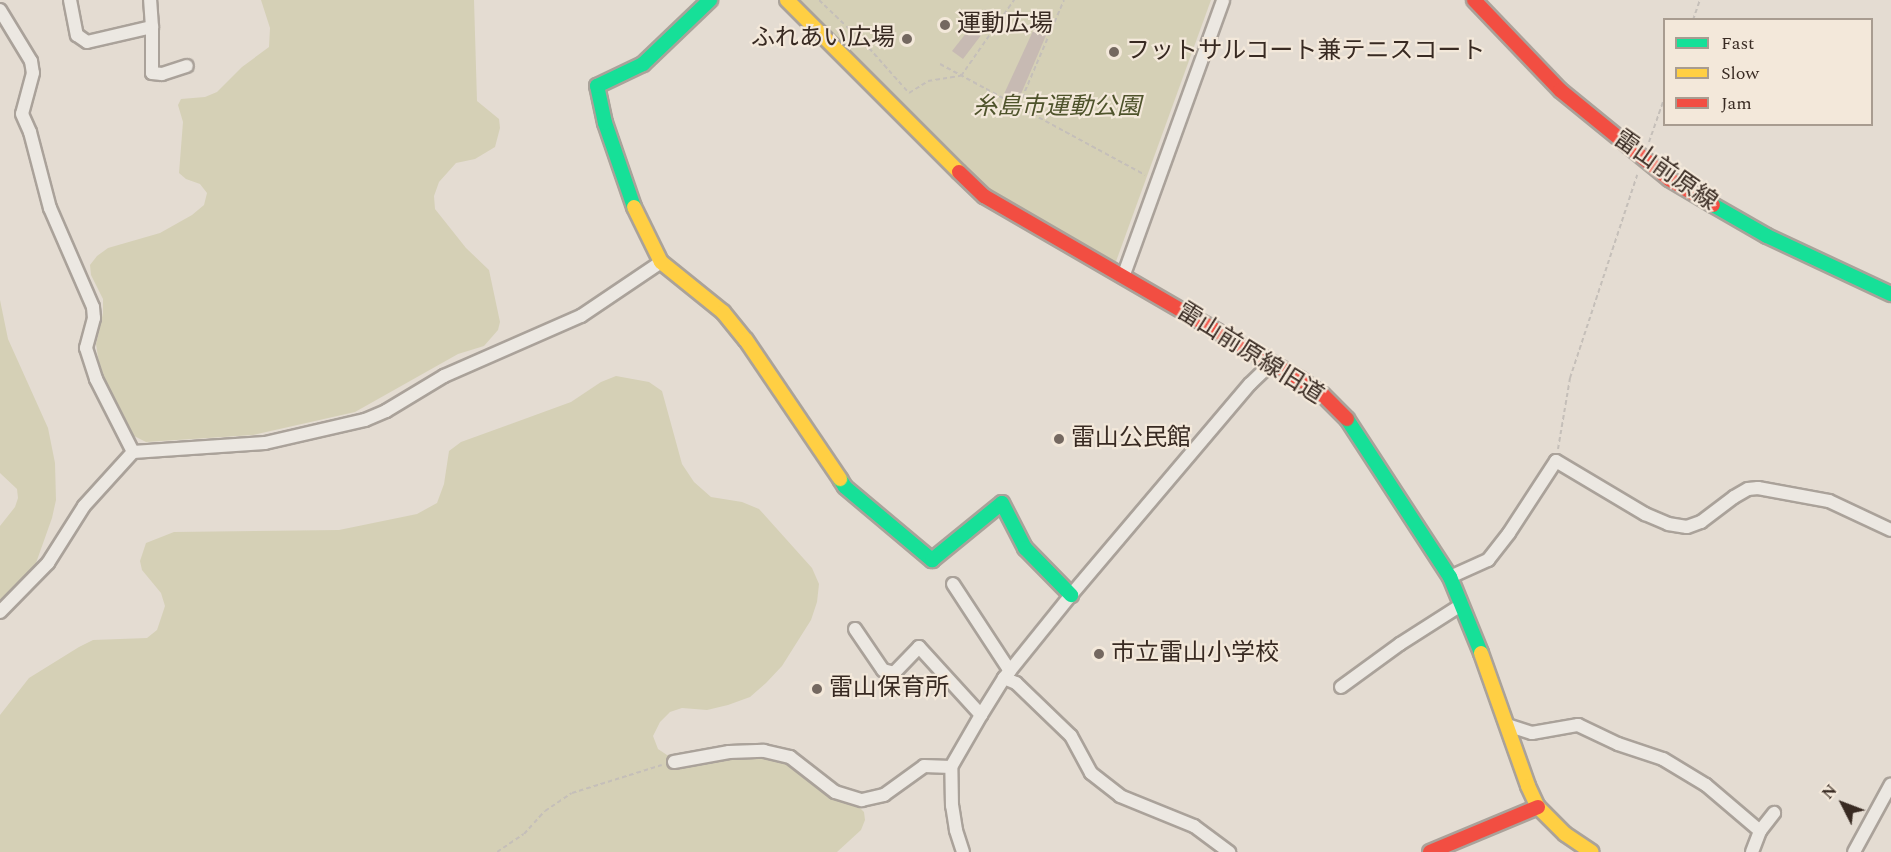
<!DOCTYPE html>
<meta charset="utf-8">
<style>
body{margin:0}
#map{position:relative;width:1891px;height:852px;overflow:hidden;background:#e4dcd2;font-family:Spectral,"Noto Sans JP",serif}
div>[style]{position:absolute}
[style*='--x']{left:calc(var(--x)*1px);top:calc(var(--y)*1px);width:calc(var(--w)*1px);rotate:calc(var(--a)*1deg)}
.green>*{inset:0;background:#d5d0b6}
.building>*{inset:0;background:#c7bab3}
.path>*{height:2px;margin-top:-1px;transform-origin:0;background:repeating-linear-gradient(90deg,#c5bfb9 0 4.5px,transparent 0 7.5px)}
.roads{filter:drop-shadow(2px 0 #aaa29a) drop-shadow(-2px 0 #aaa29a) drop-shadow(0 2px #aaa29a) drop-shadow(0 -2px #aaa29a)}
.street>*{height:12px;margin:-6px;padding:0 6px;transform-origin:6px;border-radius:6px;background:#ece8e2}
.fast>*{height:14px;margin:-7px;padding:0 7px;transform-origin:7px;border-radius:7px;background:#16e098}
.slow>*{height:14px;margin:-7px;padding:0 7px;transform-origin:7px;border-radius:7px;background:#ffcf43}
.jam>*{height:14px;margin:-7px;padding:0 7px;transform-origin:7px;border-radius:7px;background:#f24e42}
.dots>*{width:16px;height:16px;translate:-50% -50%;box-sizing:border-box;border:3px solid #f3e8da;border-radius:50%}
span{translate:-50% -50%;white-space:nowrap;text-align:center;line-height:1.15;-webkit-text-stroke:4.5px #f3e8da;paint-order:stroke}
.poi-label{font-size:24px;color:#382a22}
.left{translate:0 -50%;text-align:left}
.right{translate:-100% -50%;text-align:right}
.park-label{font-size:24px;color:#4e532b;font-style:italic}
.street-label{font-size:24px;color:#382a22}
.legend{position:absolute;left:1663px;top:18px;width:210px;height:108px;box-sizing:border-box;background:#f3e8da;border:2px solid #a89c90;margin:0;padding:8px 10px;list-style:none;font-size:18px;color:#382a22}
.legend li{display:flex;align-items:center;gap:12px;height:30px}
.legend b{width:30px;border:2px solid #a89c90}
.north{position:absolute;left:1813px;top:774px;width:60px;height:60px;-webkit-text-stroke:4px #f3e8da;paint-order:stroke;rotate:312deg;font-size:16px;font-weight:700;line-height:24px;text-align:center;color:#382a22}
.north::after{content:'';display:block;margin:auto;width:21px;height:27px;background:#382a22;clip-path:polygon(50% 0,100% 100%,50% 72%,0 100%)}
</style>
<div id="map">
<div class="green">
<i style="clip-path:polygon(261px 0,474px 0,477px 101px,499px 119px,500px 128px,495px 147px,475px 159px,456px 163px,439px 182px,434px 196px,435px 209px,466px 248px,489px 270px,500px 322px,498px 330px,484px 346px,458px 354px,355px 412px,253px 435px,146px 442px,134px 436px,125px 427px,101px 376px,96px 344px,103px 313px,103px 299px,91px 275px,90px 265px,97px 256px,108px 248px,160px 233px,192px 215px,204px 205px,207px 193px,200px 184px,186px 179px,179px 173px,183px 122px,178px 105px,181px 99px,205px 97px,217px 92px,242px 67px,269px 47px,270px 28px)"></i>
<i style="clip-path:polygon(793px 0,1211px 0,1114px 267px,986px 192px)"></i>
<i style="clip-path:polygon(0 300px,8px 339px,48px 428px,55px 463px,56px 500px,52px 518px,36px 563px,0 604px,0 526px,15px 507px,18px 498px,17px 489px,0 473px)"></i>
<i style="clip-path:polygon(616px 376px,649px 382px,662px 391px,682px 464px,694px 482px,711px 497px,742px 502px,759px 509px,812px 568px,819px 584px,817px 602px,811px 620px,782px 666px,766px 683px,750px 697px,728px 705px,707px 710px,682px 708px,670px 712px,660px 722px,653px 736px,658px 749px,667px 755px,685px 753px,769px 758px,787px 764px,832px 798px,857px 805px,864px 812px,865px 820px,861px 830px,837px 852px,0 852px,0 715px,29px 678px,79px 647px,93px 640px,147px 638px,157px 630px,165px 606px,161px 593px,142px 570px,140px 561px,146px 543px,174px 532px,339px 530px,417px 514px,437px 503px,444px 484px,449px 451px,461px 442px,571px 402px,601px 382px)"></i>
</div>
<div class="building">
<i style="clip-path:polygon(985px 9px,995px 17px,963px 59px,952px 51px)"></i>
<i style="clip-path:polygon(1038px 20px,1050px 26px,1018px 101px,1004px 94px)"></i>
</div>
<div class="path">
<i style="--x:819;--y:0;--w:69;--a:43.8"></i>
<i style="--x:869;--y:48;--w:60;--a:48.4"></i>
<i style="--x:909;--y:93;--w:22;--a:-32"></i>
<i style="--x:928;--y:81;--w:33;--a:-9"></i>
<i style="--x:961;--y:76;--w:93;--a:-55.1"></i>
<i style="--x:1693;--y:20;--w:21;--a:-71"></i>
<i style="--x:940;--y:64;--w:233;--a:28.4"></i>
<i style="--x:1019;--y:105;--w:114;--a:-66.8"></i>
<i style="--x:1649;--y:142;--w:46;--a:-70.8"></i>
<i style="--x:1558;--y:449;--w:72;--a:-80.4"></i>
<i style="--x:1570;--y:378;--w:214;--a:-71.7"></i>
<i style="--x:497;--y:852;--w:32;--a:-34"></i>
<i style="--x:524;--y:834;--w:31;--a:-48"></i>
<i style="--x:545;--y:811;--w:32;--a:-34"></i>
<i style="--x:572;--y:793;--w:94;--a:-17.3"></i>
</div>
<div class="roads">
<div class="street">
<i style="--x:70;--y:0;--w:36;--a:79"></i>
<i style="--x:77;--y:35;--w:12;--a:35"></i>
<i style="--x:87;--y:42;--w:67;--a:-13"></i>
<i style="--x:152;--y:27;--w:27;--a:-94"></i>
<i style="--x:0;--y:10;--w:60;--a:58.7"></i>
<i style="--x:31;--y:61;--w:12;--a:81"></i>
<i style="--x:33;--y:73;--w:42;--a:105"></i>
<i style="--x:22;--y:114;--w:20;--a:66"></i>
<i style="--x:30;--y:132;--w:79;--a:75.3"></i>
<i style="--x:50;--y:208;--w:108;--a:66.5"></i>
<i style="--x:93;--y:307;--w:11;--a:85"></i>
<i style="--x:94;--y:318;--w:31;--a:105"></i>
<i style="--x:86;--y:348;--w:33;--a:72"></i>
<i style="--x:96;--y:379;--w:82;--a:63.1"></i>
<i style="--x:152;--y:27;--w:46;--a:90"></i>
<i style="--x:152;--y:73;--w:10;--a:6"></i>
<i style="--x:162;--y:74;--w:26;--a:-18"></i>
<i style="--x:1123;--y:277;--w:294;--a:-70.1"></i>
<i style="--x:1450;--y:577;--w:42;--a:-24.1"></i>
<i style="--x:1488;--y:560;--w:34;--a:-52"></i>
<i style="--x:1509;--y:533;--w:86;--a:-56.9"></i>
<i style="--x:1556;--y:461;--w:104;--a:30.8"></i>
<i style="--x:1645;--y:514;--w:25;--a:23"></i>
<i style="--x:1668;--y:524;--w:19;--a:9"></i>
<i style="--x:1687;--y:527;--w:15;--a:-20"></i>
<i style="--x:1701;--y:522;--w:41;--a:-37.1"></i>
<i style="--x:1734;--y:497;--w:16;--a:-30"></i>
<i style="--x:1748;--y:489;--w:10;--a:-6"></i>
<i style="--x:1758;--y:488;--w:72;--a:10.4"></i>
<i style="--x:1829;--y:501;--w:68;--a:25.1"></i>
<i style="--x:953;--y:584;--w:104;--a:56.8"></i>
<i style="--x:0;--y:612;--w:69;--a:-45.6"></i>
<i style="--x:48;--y:563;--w:67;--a:-57.7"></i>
<i style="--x:84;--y:506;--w:73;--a:-47.8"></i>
<i style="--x:133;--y:452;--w:132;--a:-3.9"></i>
<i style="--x:265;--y:443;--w:103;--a:-13"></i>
<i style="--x:365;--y:420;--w:23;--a:-23"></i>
<i style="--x:386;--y:411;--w:68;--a:-31.1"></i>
<i style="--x:444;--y:376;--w:150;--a:-23.7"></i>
<i style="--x:581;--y:316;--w:97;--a:-34"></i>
<i style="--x:855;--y:629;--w:50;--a:55.7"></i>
<i style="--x:883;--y:670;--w:11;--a:15"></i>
<i style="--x:894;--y:673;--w:36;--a:-46"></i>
<i style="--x:919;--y:647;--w:92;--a:47.6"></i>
<i style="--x:1004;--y:678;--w:13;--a:23"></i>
<i style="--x:1016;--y:683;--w:76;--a:43.9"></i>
<i style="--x:1071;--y:736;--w:42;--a:61.6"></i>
<i style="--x:1091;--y:773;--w:37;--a:38"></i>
<i style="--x:1120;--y:796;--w:80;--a:22.1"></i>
<i style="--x:1194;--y:826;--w:44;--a:36.6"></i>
<i style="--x:1341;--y:687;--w:73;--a:-36.1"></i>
<i style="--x:1400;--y:644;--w:72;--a:-32.6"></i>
<i style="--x:1507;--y:725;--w:26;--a:18"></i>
<i style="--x:1532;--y:733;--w:47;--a:-9.9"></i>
<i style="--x:1578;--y:725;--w:44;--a:25.4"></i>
<i style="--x:1618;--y:744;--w:47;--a:18.4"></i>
<i style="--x:1663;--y:759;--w:50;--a:31.2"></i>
<i style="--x:1706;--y:785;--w:71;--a:40.4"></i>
<i style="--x:674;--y:762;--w:56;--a:-10.3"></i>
<i style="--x:729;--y:752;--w:35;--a:-2"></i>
<i style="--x:764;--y:751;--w:27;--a:13"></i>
<i style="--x:790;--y:757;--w:57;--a:37.9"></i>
<i style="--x:835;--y:792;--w:28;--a:17"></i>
<i style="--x:862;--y:800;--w:23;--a:-13"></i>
<i style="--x:884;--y:795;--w:49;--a:-35.9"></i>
<i style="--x:924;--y:766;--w:27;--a:2"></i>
<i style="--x:963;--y:852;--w:23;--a:-108"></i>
<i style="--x:956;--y:830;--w:24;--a:-99"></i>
<i style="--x:952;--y:806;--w:39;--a:-91"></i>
<i style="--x:951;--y:767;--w:60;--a:-60"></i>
<i style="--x:981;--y:715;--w:44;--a:-58.1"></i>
<i style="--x:1004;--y:678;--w:107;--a:-51.1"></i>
<i style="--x:1071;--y:595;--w:277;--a:-49.7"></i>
<i style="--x:1250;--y:384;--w:29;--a:-44"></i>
<i style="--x:1752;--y:852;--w:22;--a:-69"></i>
<i style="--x:1760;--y:831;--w:23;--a:-52"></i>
<i style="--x:1854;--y:852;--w:77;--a:-61.4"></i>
</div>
<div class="fast">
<i style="--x:1713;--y:205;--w:62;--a:29.9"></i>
<i style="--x:1767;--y:236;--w:137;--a:25.1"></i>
<i style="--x:634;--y:207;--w:89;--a:-109"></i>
<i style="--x:605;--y:123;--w:38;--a:-102"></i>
<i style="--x:597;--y:86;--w:51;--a:-25.6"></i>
<i style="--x:643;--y:64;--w:93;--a:-43.7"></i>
<i style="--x:1347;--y:419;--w:189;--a:56.9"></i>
<i style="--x:1450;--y:577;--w:82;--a:67.8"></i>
<i style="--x:840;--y:479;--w:9;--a:58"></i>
<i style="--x:845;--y:487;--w:114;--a:40"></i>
<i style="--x:932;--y:560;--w:90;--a:-39.2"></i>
<i style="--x:1002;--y:503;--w:51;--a:62.9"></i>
<i style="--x:1025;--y:548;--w:66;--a:45.6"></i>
</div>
<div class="slow">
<i style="--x:787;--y:0;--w:243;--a:45"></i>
<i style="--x:634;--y:207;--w:61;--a:63.9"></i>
<i style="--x:661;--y:262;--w:80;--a:38.9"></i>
<i style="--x:723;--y:312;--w:36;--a:51"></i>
<i style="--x:746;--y:340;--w:168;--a:55.9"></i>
<i style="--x:1481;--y:653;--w:141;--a:70.5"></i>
<i style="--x:1528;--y:786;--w:23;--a:65"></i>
<i style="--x:1538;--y:807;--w:38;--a:45"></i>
<i style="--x:1565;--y:834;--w:32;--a:34"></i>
</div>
<div class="jam">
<i style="--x:1474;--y:0;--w:124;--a:46.3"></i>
<i style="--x:1560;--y:90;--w:141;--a:39.2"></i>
<i style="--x:1669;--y:179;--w:51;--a:30.6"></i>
<i style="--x:959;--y:172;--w:35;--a:44"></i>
<i style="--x:984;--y:196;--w:365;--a:30.1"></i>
<i style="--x:1300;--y:379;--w:28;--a:35"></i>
<i style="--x:1323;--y:395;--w:34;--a:45"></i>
<i style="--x:1430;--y:852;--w:117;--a:-22.6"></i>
</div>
</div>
<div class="dots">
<i style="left:945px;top:25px;background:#746860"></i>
<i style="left:907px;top:39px;background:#746860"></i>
<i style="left:1114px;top:52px;background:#746860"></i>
<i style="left:1059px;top:439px;background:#746860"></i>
<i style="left:1099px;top:654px;background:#746860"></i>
<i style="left:817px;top:689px;background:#746860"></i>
</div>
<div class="poi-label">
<span class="left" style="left:957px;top:25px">運動広場</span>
<span class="right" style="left:895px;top:39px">ふれあい広場</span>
<span class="left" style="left:1126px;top:52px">フットサルコート兼テニスコート</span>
<span class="left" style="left:1071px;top:439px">雷山公民館</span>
<span class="left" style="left:1111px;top:654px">市立雷山小学校</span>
<span class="left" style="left:829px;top:689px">雷山保育所</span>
</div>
<div class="park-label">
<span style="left:1057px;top:108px">糸島市運動公園</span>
</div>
<div class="street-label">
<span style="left:1665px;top:171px;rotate:35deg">雷山前原線</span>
<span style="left:1250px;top:354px;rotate:32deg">雷山前原線旧道</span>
</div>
<ul class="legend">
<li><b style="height:8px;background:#16e098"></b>Fast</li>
<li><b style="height:8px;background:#ffcf43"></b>Slow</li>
<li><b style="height:8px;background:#f24e42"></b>Jam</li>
</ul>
<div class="north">N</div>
</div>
